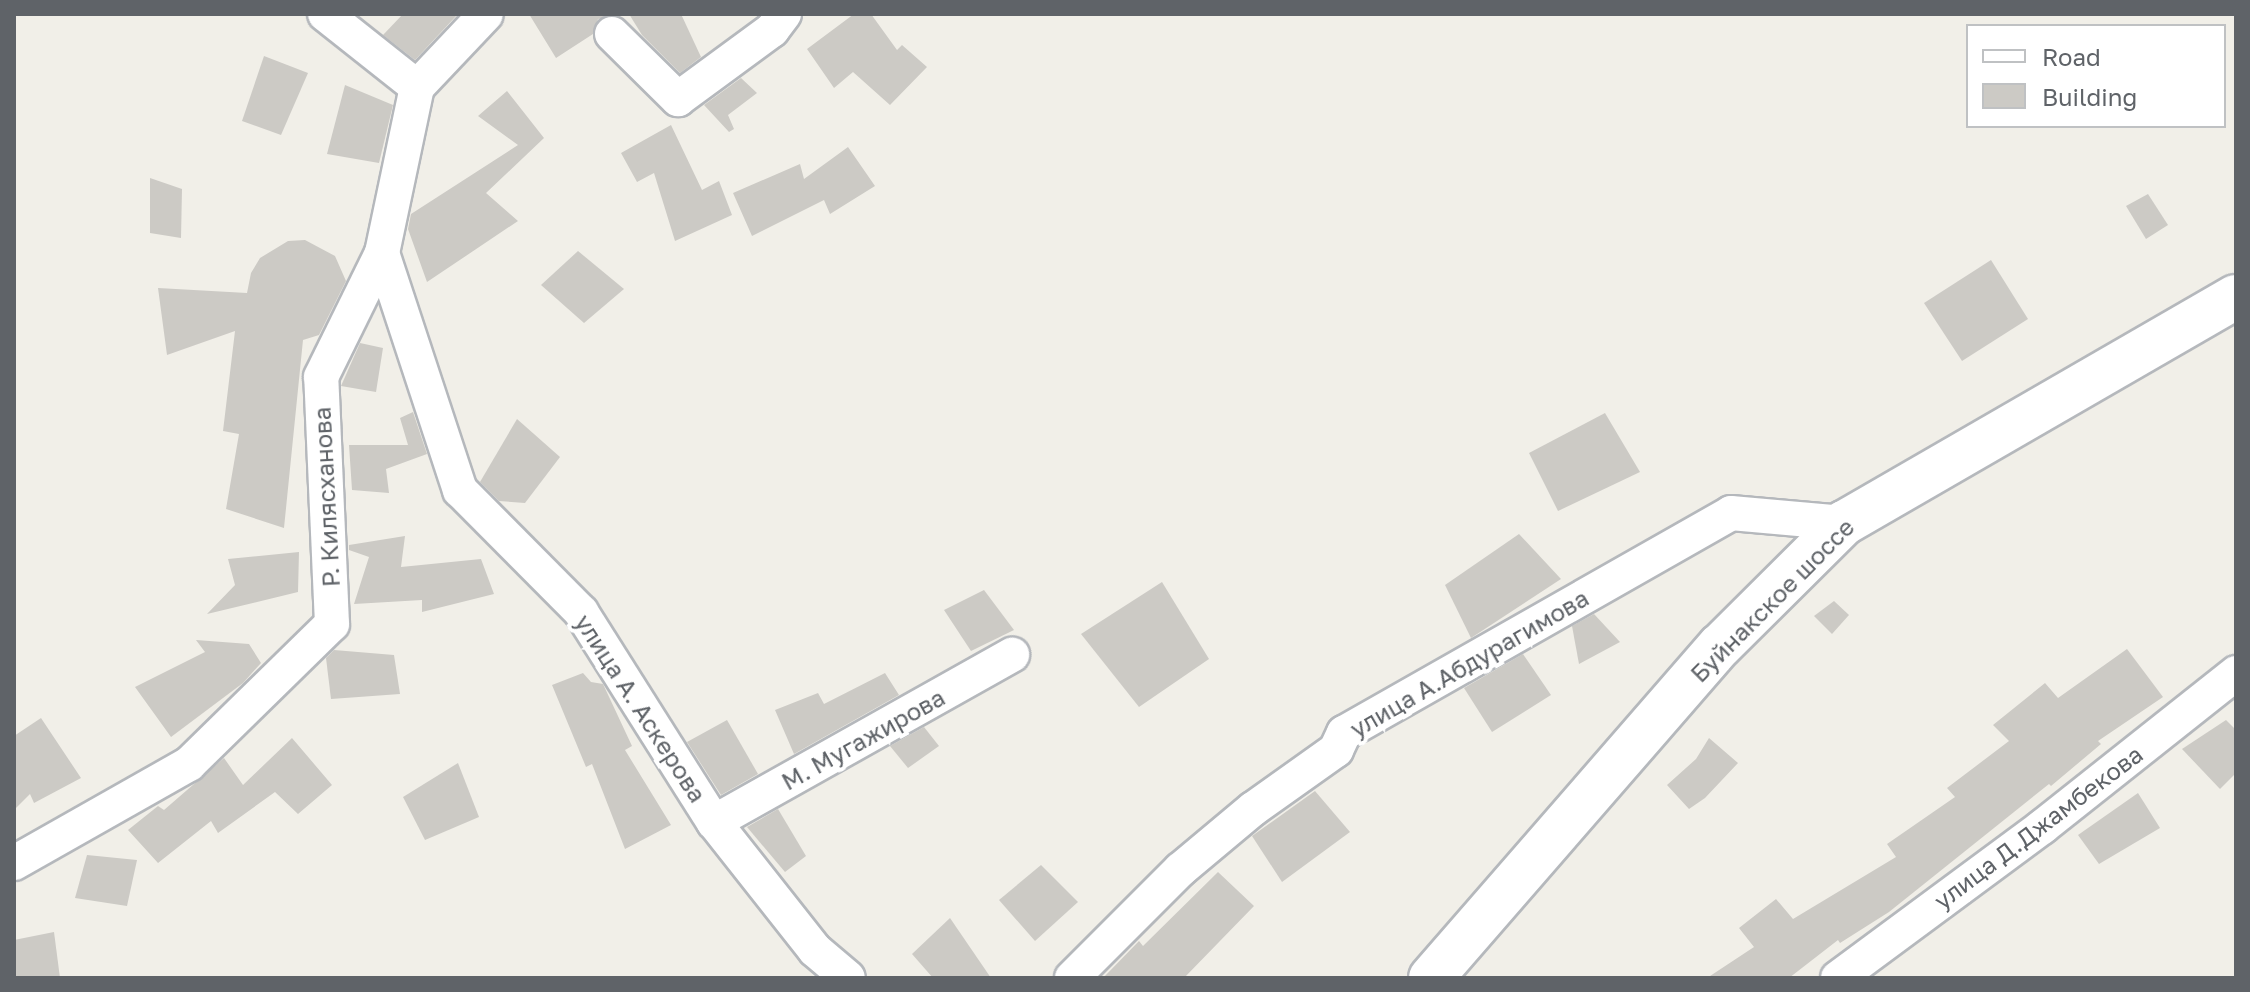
<!DOCTYPE html>
<meta charset="utf-8">
<style>
body{margin:0}
#map{position:relative;width:2250px;height:992px;overflow:hidden;background:#f1efe8;font-family:"Golos Text",sans-serif}
div>[style]{position:absolute}
[style*='--x']{left:calc(var(--x)*1px);top:calc(var(--y)*1px);width:calc(var(--w)*1px);rotate:calc(var(--a)*1deg)}
.building>*{inset:0;background:#cccac5}
.roads{filter:drop-shadow(2px 0 #b5b8bc) drop-shadow(-2px 0 #b5b8bc) drop-shadow(0 2px #b5b8bc) drop-shadow(0 -2px #b5b8bc)}
.street>*{height:34px;margin:-17px;padding:0 17px;transform-origin:17px;border-radius:17px;background:#fff}
.secondary>*{height:44px;margin:-22px;padding:0 22px;transform-origin:22px;border-radius:22px;background:#fff}
span{translate:-50% -50%;white-space:nowrap;text-align:center;line-height:1.15;-webkit-text-stroke:8px #fff;paint-order:stroke}
.street-label{font-size:24px;color:#5f6368}
.frame{position:absolute;inset:0;border:16px solid #5f6368;pointer-events:none}
.legend{position:absolute;left:1966px;top:24px;width:260px;height:104px;box-sizing:border-box;background:#fff;border:2px solid #bfc1c3;margin:0;padding:10px 14px;list-style:none;font-size:24px;color:#5f6368}
.legend li{display:flex;align-items:center;gap:16px;height:40px}
.legend b{width:40px;border:2px solid #bfc1c3}
</style>
<div id="map">
<div class="building">
<i style="clip-path:polygon(403px 14px,458px 14px,415px 60px,383px 35px)"></i>
<i style="clip-path:polygon(529px 14px,623px 14px,598px 19px,593px 34px,556px 58px)"></i>
<i style="clip-path:polygon(629px 14px,681px 14px,701px 57px,680px 73px,642px 35px)"></i>
<i style="clip-path:polygon(854px 14px,871px 14px,897px 50px,902px 45px,927px 67px,890px 105px,853px 72px,834px 88px,807px 49px)"></i>
<i style="clip-path:polygon(264px 56px,308px 73px,281px 135px,242px 121px)"></i>
<i style="clip-path:polygon(741px 78px,757px 93px,728px 115px,734px 129px,729px 132px,704px 105px)"></i>
<i style="clip-path:polygon(345px 85px,393px 105px,379px 163px,327px 154px)"></i>
<i style="clip-path:polygon(507px 91px,544px 138px,486px 193px,518px 221px,427px 282px,408px 229px,411px 214px,518px 145px,478px 116px)"></i>
<i style="clip-path:polygon(671px 125px,702px 190px,719px 181px,732px 215px,675px 241px,654px 173px,637px 182px,621px 153px)"></i>
<i style="clip-path:polygon(848px 147px,875px 186px,830px 214px,824px 200px,752px 236px,733px 193px,800px 164px,804px 179px)"></i>
<i style="clip-path:polygon(150px 178px,182px 189px,181px 238px,150px 233px)"></i>
<i style="clip-path:polygon(2148px 194px,2168px 225px,2146px 239px,2126px 206px)"></i>
<i style="clip-path:polygon(305px 240px,335px 256px,346px 281px,319px 335px,303px 340px,284px 528px,226px 509px,239px 434px,223px 431px,235px 331px,167px 355px,158px 288px,247px 293px,251px 273px,260px 258px,288px 241px)"></i>
<i style="clip-path:polygon(578px 251px,624px 289px,584px 323px,541px 285px)"></i>
<i style="clip-path:polygon(1991px 260px,2028px 319px,1962px 361px,1924px 303px)"></i>
<i style="clip-path:polygon(360px 343px,383px 348px,376px 392px,341px 386px)"></i>
<i style="clip-path:polygon(413px 412px,427px 454px,386px 469px,389px 493px,352px 490px,349px 445px,408px 445px,400px 418px)"></i>
<i style="clip-path:polygon(1605px 413px,1640px 472px,1558px 511px,1529px 453px)"></i>
<i style="clip-path:polygon(517px 419px,560px 457px,525px 503px,499px 501px,480px 482px)"></i>
<i style="clip-path:polygon(1519px 534px,1561px 579px,1471px 638px,1445px 585px)"></i>
<i style="clip-path:polygon(405px 536px,401px 567px,481px 559px,494px 594px,422px 612px,422px 600px,354px 604px,369px 557px,349px 550px,349px 545px)"></i>
<i style="clip-path:polygon(299px 552px,298px 592px,207px 614px,235px 585px,228px 559px)"></i>
<i style="clip-path:polygon(1162px 582px,1209px 659px,1139px 707px,1081px 634px)"></i>
<i style="clip-path:polygon(984px 590px,1014px 630px,971px 651px,944px 610px)"></i>
<i style="clip-path:polygon(1834px 601px,1849px 615px,1832px 634px,1814px 616px)"></i>
<i style="clip-path:polygon(1594px 614px,1620px 642px,1579px 664px,1572px 626px)"></i>
<i style="clip-path:polygon(196px 640px,249px 644px,261px 663px,243px 683px,171px 737px,135px 687px,205px 652px)"></i>
<i style="clip-path:polygon(2127px 649px,2163px 697px,2098px 741px,2101px 744px,2051px 786px,2049px 784px,1889px 912px,1840px 943px,1838px 940px,1789px 978px,1707px 978px,1754px 947px,1739px 928px,1776px 899px,1793px 919px,1896px 857px,1887px 844px,1955px 797px,1947px 788px,2009px 741px,1993px 725px,2045px 683px,2058px 698px)"></i>
<i style="clip-path:polygon(334px 650px,394px 655px,400px 694px,331px 699px,326px 658px)"></i>
<i style="clip-path:polygon(1523px 654px,1551px 695px,1492px 732px,1464px 688px)"></i>
<i style="clip-path:polygon(583px 673px,591px 682px,603px 684px,632px 746px,625px 750px,671px 825px,625px 849px,592px 764px,586px 767px,552px 685px)"></i>
<i style="clip-path:polygon(885px 673px,899px 695px,794px 754px,775px 710px,818px 693px,824px 704px)"></i>
<i style="clip-path:polygon(41px 718px,81px 778px,34px 803px,30px 794px,14px 810px,14px 736px)"></i>
<i style="clip-path:polygon(727px 720px,758px 774px,721px 795px,687px 742px)"></i>
<i style="clip-path:polygon(2226px 720px,2236px 730px,2236px 773px,2220px 789px,2182px 749px)"></i>
<i style="clip-path:polygon(924px 727px,939px 746px,908px 768px,890px 746px)"></i>
<i style="clip-path:polygon(292px 738px,332px 785px,298px 814px,275px 792px,218px 833px,211px 821px,158px 863px,128px 830px,158px 806px,164px 810px,224px 758px,243px 785px)"></i>
<i style="clip-path:polygon(1709px 738px,1738px 763px,1705px 798px,1689px 809px,1667px 785px,1696px 759px)"></i>
<i style="clip-path:polygon(458px 763px,479px 817px,425px 840px,403px 797px)"></i>
<i style="clip-path:polygon(1315px 791px,1350px 832px,1282px 882px,1252px 836px)"></i>
<i style="clip-path:polygon(2138px 793px,2160px 828px,2099px 864px,2078px 835px)"></i>
<i style="clip-path:polygon(778px 809px,806px 856px,785px 872px,747px 827px)"></i>
<i style="clip-path:polygon(87px 855px,137px 860px,127px 906px,75px 898px)"></i>
<i style="clip-path:polygon(1041px 865px,1078px 902px,1035px 941px,999px 900px)"></i>
<i style="clip-path:polygon(1218px 872px,1254px 906px,1184px 978px,1103px 978px,1139px 941px,1143px 946px)"></i>
<i style="clip-path:polygon(950px 918px,991px 978px,933px 978px,912px 954px)"></i>
<i style="clip-path:polygon(54px 932px,60px 978px,14px 978px,14px 940px)"></i>
</div>
<div class="roads">
<div class="street">
<i style="--x:325;--y:14;--w:117;--a:38.4"></i>
<i style="--x:612;--y:34;--w:93;--a:44.6"></i>
<i style="--x:678;--y:99;--w:117;--a:-36.3"></i>
<i style="--x:772;--y:30;--w:20;--a:-53"></i>
<i style="--x:382;--y:253;--w:250;--a:71.8"></i>
<i style="--x:460;--y:490;--w:172;--a:45.2"></i>
<i style="--x:581;--y:612;--w:249;--a:57.7"></i>
<i style="--x:714;--y:822;--w:163;--a:51.7"></i>
<i style="--x:815;--y:950;--w:43;--a:40.3"></i>
<i style="--x:714;--y:822;--w:342;--a:-29.3"></i>
<i style="--x:14;--y:863;--w:201;--a:-29.5"></i>
<i style="--x:189;--y:764;--w:200;--a:-44.4"></i>
<i style="--x:332;--y:624;--w:247;--a:-92.5"></i>
<i style="--x:321;--y:377;--w:138;--a:-63.8"></i>
<i style="--x:382;--y:253;--w:170;--a:-78.1"></i>
<i style="--x:417;--y:87;--w:100;--a:-46.6"></i>
<i style="--x:1072;--y:978;--w:153;--a:-45"></i>
<i style="--x:1180;--y:870;--w:95;--a:-39.9"></i>
<i style="--x:1253;--y:809;--w:102;--a:-35.4"></i>
<i style="--x:1336;--y:750;--w:19;--a:-65"></i>
<i style="--x:1344;--y:733;--w:445;--a:-29.6"></i>
<i style="--x:1731;--y:513;--w:113;--a:5.1"></i>
<i style="--x:1838;--y:978;--w:254;--a:-36.5"></i>
<i style="--x:2042;--y:827;--w:248;--a:-38.4"></i>
</div>
<div class="secondary">
<i style="--x:1431;--y:978;--w:440;--a:-49"></i>
<i style="--x:1720;--y:646;--w:175;--a:-44.8"></i>
<i style="--x:1844;--y:523;--w:452;--a:-30"></i>
</div>
</div>
<div class="street-label">
<span style="left:326px;top:497px;rotate:-93deg">Р. Килясханова</span>
<span style="left:1772px;top:600px;rotate:-45deg">Буйнакское шоссе</span>
<span style="left:1469px;top:663px;rotate:-30deg">улица А.Абдурагимова</span>
<span style="left:641px;top:708px;rotate:57deg">улица А. Аскерова</span>
<span style="left:863px;top:739px;rotate:-29deg">М. Мугажирова</span>
<span style="left:2038px;top:827px;rotate:-37deg">улица Д.Джамбекова</span>
</div>
<div class="frame"></div>
<ul class="legend">
<li><b style="height:10px;background:#fff"></b>Road</li>
<li><b style="height:22px;background:#cccac5"></b>Building</li>
</ul>
</div>
